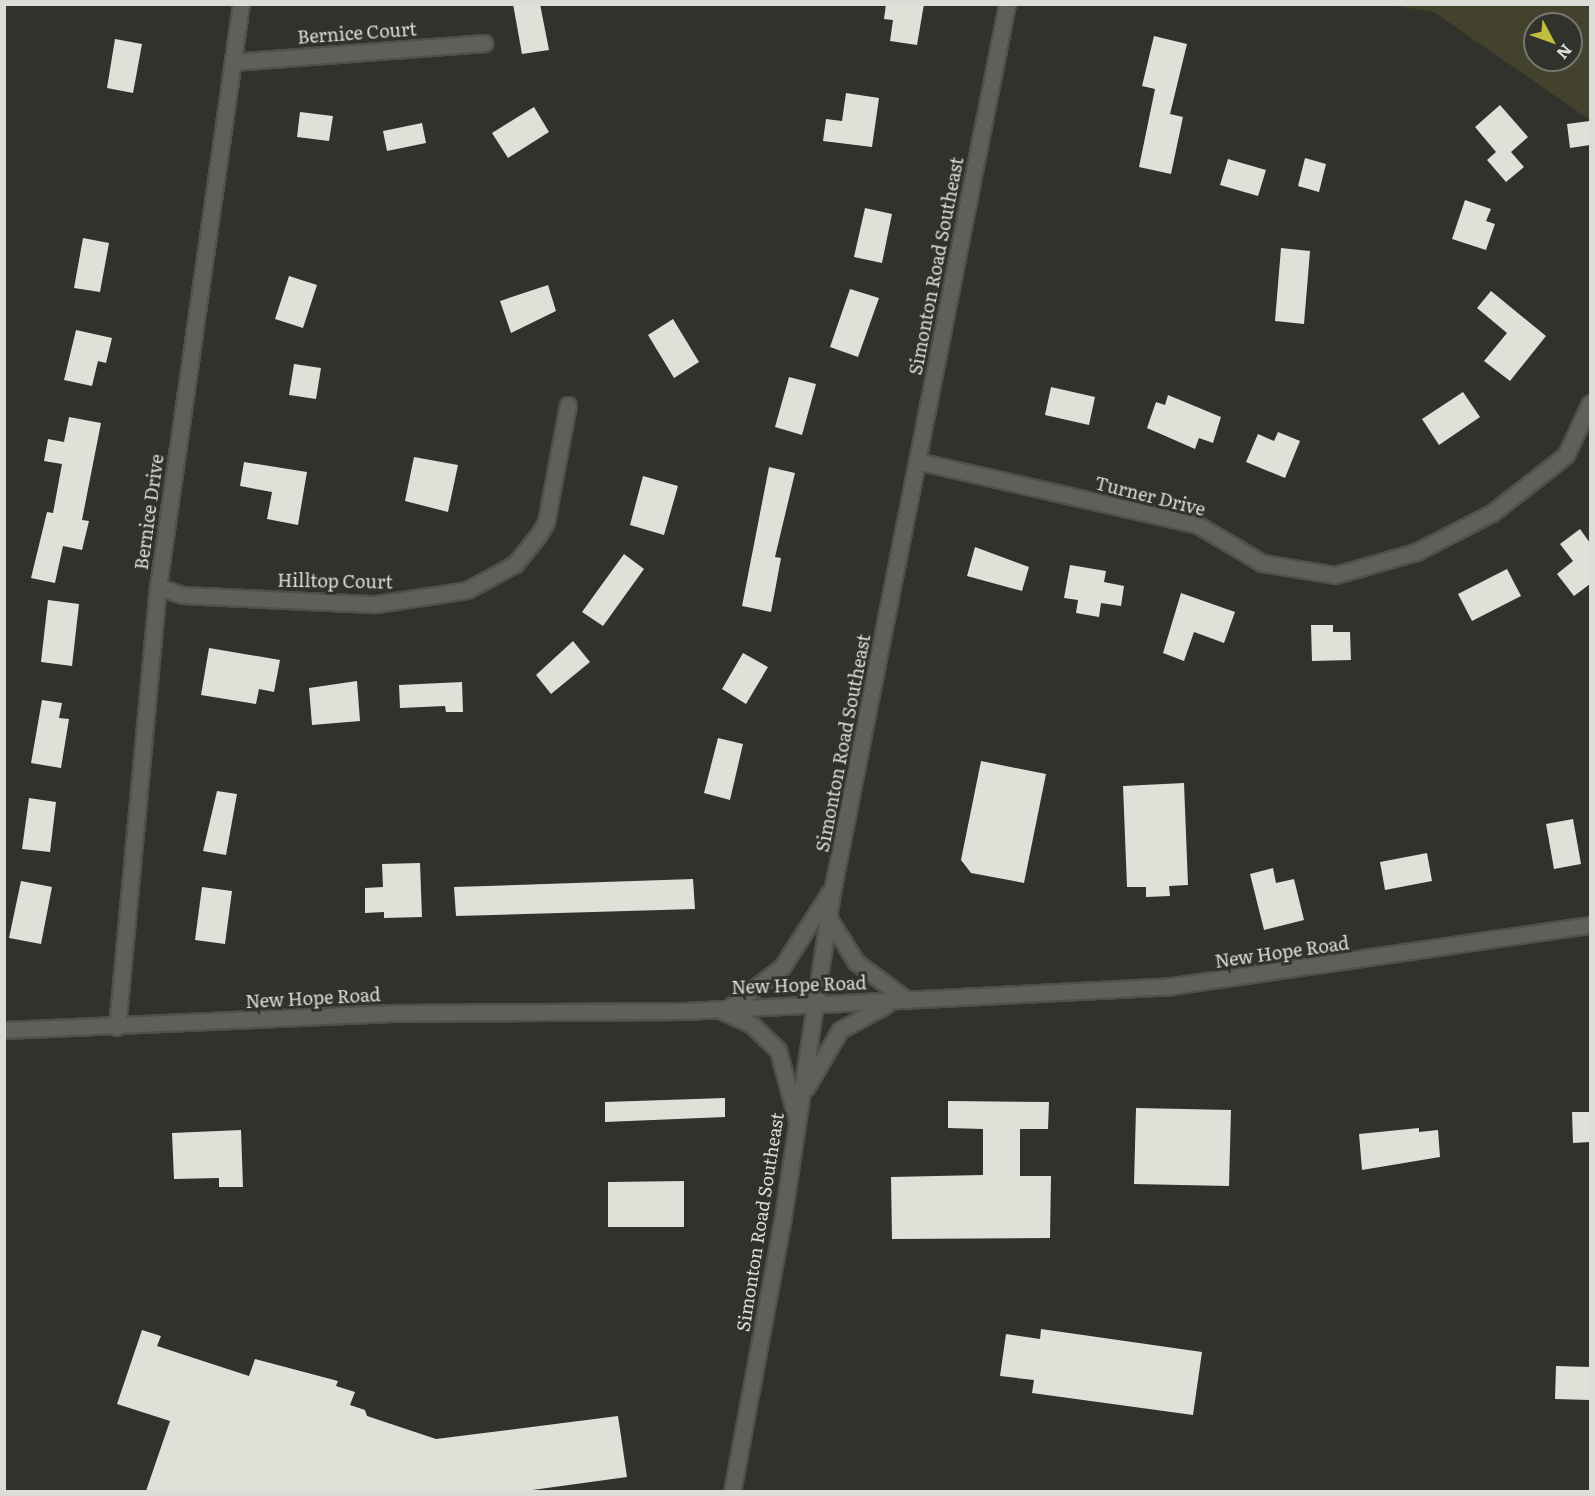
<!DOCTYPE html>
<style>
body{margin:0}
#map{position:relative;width:1595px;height:1496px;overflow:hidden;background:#32322c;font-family:Literata,serif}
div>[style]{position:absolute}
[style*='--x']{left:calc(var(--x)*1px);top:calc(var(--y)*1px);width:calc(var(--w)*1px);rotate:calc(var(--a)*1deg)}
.green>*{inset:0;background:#43422c}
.building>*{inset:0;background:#e0e0d9}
.roads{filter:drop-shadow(2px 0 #50504b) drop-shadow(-2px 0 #50504b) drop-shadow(0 2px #50504b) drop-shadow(0 -2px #50504b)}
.minor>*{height:15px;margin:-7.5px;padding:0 7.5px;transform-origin:7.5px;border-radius:7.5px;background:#60605a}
span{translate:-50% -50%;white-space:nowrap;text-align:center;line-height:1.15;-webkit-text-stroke:6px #32322c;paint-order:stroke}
.street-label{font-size:18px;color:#dcdcd8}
.frame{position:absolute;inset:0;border:6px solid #dcdcd8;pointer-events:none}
.north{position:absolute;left:1523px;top:12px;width:60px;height:60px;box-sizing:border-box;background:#32322c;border:2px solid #767671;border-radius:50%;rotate:131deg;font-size:16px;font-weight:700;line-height:24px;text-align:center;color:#dcdcd8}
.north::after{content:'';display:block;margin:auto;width:21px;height:27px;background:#c3bd3f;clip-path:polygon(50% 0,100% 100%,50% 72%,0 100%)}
</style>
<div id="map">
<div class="green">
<i style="clip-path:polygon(evenodd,1577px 5px,1590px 7px,1590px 120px,1434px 12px,1391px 5px,1577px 5px,1535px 24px,1571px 24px,1571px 60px,1535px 60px,1535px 24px)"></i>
</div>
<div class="building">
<i style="clip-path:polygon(513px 4px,540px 4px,549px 50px,522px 54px)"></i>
<i style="clip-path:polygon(886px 4px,924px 4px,917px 45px,890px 41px,893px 20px,884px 19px)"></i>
<i style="clip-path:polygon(1154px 36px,1187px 44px,1170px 114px,1183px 117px,1171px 174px,1139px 167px,1155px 89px,1142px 86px)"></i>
<i style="clip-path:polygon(115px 39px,142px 44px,133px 93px,107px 88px)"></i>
<i style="clip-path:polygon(846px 93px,879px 98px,872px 147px,823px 141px,826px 119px,842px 121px)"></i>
<i style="clip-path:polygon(1500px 105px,1528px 137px,1511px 152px,1524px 167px,1506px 182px,1487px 160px,1496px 152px,1475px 127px)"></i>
<i style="clip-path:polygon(534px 107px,549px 132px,508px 158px,492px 133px)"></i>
<i style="clip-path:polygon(300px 112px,333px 116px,329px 141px,297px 137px)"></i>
<i style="clip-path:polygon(1590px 121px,1590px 145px,1570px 148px,1567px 124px)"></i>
<i style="clip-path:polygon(422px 123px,426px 143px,387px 151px,383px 131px)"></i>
<i style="clip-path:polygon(1305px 158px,1326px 164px,1319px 192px,1298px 186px)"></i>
<i style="clip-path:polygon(1228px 159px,1266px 170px,1258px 196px,1220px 185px)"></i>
<i style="clip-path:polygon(1465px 200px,1491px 209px,1486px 221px,1495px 224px,1486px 250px,1452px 239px)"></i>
<i style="clip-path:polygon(865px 208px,892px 214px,882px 263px,854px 257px)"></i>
<i style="clip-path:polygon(83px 238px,109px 243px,100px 292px,74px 288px)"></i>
<i style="clip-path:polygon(1281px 248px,1310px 251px,1304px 324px,1275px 321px)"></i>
<i style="clip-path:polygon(289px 276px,317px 285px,303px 328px,275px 319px)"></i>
<i style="clip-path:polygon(548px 285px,556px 311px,511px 333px,500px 301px)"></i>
<i style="clip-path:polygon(850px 289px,879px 298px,858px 357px,830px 347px)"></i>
<i style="clip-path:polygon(1491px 291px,1546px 336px,1510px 381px,1484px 361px,1507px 333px,1477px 308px)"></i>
<i style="clip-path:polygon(673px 319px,699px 362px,674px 378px,648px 335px)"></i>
<i style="clip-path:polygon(76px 330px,112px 338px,106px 363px,98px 361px,92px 386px,64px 380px)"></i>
<i style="clip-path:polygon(294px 364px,321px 368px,316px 399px,289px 395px)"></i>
<i style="clip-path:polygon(789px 377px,816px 384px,802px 435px,775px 427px)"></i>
<i style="clip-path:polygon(1051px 387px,1095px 397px,1089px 425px,1045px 415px)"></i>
<i style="clip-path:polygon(1463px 392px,1480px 417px,1439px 445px,1422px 419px)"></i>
<i style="clip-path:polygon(1168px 395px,1221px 417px,1213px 443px,1199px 438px,1195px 449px,1147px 428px,1156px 402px,1165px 405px)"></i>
<i style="clip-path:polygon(69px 417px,101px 423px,82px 520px,89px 521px,82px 550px,63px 546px,55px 583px,31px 578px,47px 512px,53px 513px,62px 464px,44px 461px,48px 439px,64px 442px)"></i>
<i style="clip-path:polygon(1278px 432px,1300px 441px,1285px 478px,1246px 462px,1258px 434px,1274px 441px)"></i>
<i style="clip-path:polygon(414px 457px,458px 465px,448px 512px,405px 501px)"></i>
<i style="clip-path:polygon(244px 462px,307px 472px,298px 525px,267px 519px,272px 492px,240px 486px)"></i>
<i style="clip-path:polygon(769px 467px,795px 473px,775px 557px,781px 558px,771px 612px,742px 606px)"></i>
<i style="clip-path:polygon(643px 476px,678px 486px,664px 535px,630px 525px)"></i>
<i style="clip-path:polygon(1580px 529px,1590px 543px,1590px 584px,1574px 596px,1557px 574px,1573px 561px,1560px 544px)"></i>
<i style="clip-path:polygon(975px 547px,1029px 567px,1022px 591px,967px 576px)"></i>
<i style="clip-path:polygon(624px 554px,644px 569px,603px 626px,582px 612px)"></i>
<i style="clip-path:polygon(1070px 565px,1106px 571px,1104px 582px,1124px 586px,1121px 606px,1101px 603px,1099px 617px,1076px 613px,1078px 600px,1064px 598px)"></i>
<i style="clip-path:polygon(1507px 569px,1521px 596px,1472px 621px,1458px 594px)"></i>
<i style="clip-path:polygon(1181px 593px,1235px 612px,1224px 643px,1194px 632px,1184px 661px,1163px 653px)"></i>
<i style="clip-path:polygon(48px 600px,79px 604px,72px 666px,41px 662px)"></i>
<i style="clip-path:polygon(1311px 625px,1333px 625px,1333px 632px,1350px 632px,1351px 660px,1312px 661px)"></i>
<i style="clip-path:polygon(573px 641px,590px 662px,551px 694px,536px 675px)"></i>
<i style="clip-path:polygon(209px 648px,280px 660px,274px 692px,259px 689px,256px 704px,201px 695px)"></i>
<i style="clip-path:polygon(743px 653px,768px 667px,746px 704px,722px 689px)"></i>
<i style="clip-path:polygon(357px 681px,360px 721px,312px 725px,309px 688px)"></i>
<i style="clip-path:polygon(462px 682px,463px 712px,446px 712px,445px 706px,400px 708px,399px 685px)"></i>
<i style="clip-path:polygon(42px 700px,62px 703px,59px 718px,69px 719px,61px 768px,31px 763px)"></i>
<i style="clip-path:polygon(718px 738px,743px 744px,730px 800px,704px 793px)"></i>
<i style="clip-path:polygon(981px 761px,1046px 774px,1024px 883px,971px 873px,961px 860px)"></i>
<i style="clip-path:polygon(1184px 783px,1188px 885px,1169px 886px,1170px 896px,1146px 897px,1146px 887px,1127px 887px,1123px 786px)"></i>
<i style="clip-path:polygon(217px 791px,237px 794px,226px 855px,203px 851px)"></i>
<i style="clip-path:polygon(29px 798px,56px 802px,50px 852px,22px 849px)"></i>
<i style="clip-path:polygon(1573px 819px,1581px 864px,1554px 869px,1546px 824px)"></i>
<i style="clip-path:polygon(1427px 853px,1432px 881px,1385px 890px,1380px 862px)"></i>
<i style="clip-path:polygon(420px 863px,422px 917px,384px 918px,384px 912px,365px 913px,365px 888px,383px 887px,382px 864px)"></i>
<i style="clip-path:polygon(1273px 868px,1276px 883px,1294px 879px,1304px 920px,1264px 930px,1250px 874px)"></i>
<i style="clip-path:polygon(693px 879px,695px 909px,456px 916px,454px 887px)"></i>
<i style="clip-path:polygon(21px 881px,52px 887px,41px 944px,9px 938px)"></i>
<i style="clip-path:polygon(202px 887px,232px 891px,225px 944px,195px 940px)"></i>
<i style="clip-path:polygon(725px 1098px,725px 1117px,605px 1122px,605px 1102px)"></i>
<i style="clip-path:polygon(948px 1101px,1049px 1102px,1048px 1129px,1020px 1129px,1020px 1176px,1051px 1176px,1050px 1238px,892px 1239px,891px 1177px,983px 1175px,983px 1129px,948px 1128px)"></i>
<i style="clip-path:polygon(1136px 1108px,1231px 1110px,1229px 1186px,1134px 1184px)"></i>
<i style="clip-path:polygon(1572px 1112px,1590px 1112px,1590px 1142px,1573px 1143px)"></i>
<i style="clip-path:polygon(1419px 1128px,1419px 1132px,1438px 1130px,1440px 1157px,1362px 1170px,1359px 1134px)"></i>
<i style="clip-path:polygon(241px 1130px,243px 1187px,219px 1187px,219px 1178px,174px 1179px,172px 1133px)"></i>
<i style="clip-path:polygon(684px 1181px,684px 1227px,608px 1227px,608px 1182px)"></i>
<i style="clip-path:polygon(1041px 1329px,1202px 1352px,1193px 1415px,1032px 1393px,1034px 1380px,1000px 1376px,1006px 1334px,1040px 1339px)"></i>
<i style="clip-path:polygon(142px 1330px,161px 1336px,157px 1346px,249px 1376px,255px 1359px,338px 1381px,336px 1386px,355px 1392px,350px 1405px,365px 1410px,367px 1416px,436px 1439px,618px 1416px,627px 1477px,525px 1491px,146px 1491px,170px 1421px,117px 1404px)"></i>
<i style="clip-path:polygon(1556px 1366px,1590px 1367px,1590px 1400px,1555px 1399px)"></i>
</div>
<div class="roads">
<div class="minor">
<i style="--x:233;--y:62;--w:252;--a:-4.3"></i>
<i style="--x:917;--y:461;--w:288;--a:12.8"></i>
<i style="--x:1198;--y:525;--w:74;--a:30.7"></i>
<i style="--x:1262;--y:563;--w:74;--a:9.3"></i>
<i style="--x:1335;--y:575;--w:84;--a:-15.9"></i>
<i style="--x:1416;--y:552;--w:85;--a:-27.2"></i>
<i style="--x:1492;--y:513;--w:94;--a:-38.1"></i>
<i style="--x:1566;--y:455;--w:57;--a:-65.2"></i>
<i style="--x:158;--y:587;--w:25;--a:18"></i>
<i style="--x:182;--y:595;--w:194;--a:2.7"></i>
<i style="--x:376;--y:604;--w:92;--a:-8.7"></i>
<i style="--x:467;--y:590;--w:55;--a:-28.4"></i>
<i style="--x:515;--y:564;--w:36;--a:-51"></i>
<i style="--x:538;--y:536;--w:16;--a:-60"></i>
<i style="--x:546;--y:522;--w:119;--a:-79.4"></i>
<i style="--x:828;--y:917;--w:53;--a:58.1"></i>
<i style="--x:856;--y:962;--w:64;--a:36.7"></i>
<i style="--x:730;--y:1007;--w:66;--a:-37.6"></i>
<i style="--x:782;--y:967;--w:89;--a:-57.4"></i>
<i style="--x:720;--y:1010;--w:35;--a:25"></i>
<i style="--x:752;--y:1025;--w:36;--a:44"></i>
<i style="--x:778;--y:1050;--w:69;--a:75"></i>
<i style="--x:117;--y:1027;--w:442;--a:-84.7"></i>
<i style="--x:158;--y:587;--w:589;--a:-81.9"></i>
<i style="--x:4;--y:1030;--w:394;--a:-2.5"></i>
<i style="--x:398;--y:1013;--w:287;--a:-0.4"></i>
<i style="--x:685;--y:1011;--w:487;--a:-2.9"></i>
<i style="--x:1171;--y:986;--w:423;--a:-8.3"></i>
<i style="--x:806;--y:1088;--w:67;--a:-59.6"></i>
<i style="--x:840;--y:1030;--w:52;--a:-28.5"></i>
<i style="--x:732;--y:1492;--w:274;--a:-79.5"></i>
<i style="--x:782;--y:1223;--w:340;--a:-81.4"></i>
<i style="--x:833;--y:887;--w:900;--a:-78.85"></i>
</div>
</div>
<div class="street-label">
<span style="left:357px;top:33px;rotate:-4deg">Bernice Court</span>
<span style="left:936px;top:266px;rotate:-79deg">Simonton Road Southeast</span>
<span style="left:1150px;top:496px;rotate:14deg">Turner Drive</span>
<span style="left:149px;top:512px;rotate:-82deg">Bernice Drive</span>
<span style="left:335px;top:581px;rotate:1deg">Hilltop Court</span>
<span style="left:843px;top:743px;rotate:-79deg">Simonton Road Southeast</span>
<span style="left:1282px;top:952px;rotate:-8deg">New Hope Road</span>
<span style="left:799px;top:985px;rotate:-2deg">New Hope Road</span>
<span style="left:313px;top:998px;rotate:-3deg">New Hope Road</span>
<span style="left:760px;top:1222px;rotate:-81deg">Simonton Road Southeast</span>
</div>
<div class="frame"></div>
<div class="north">N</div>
</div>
